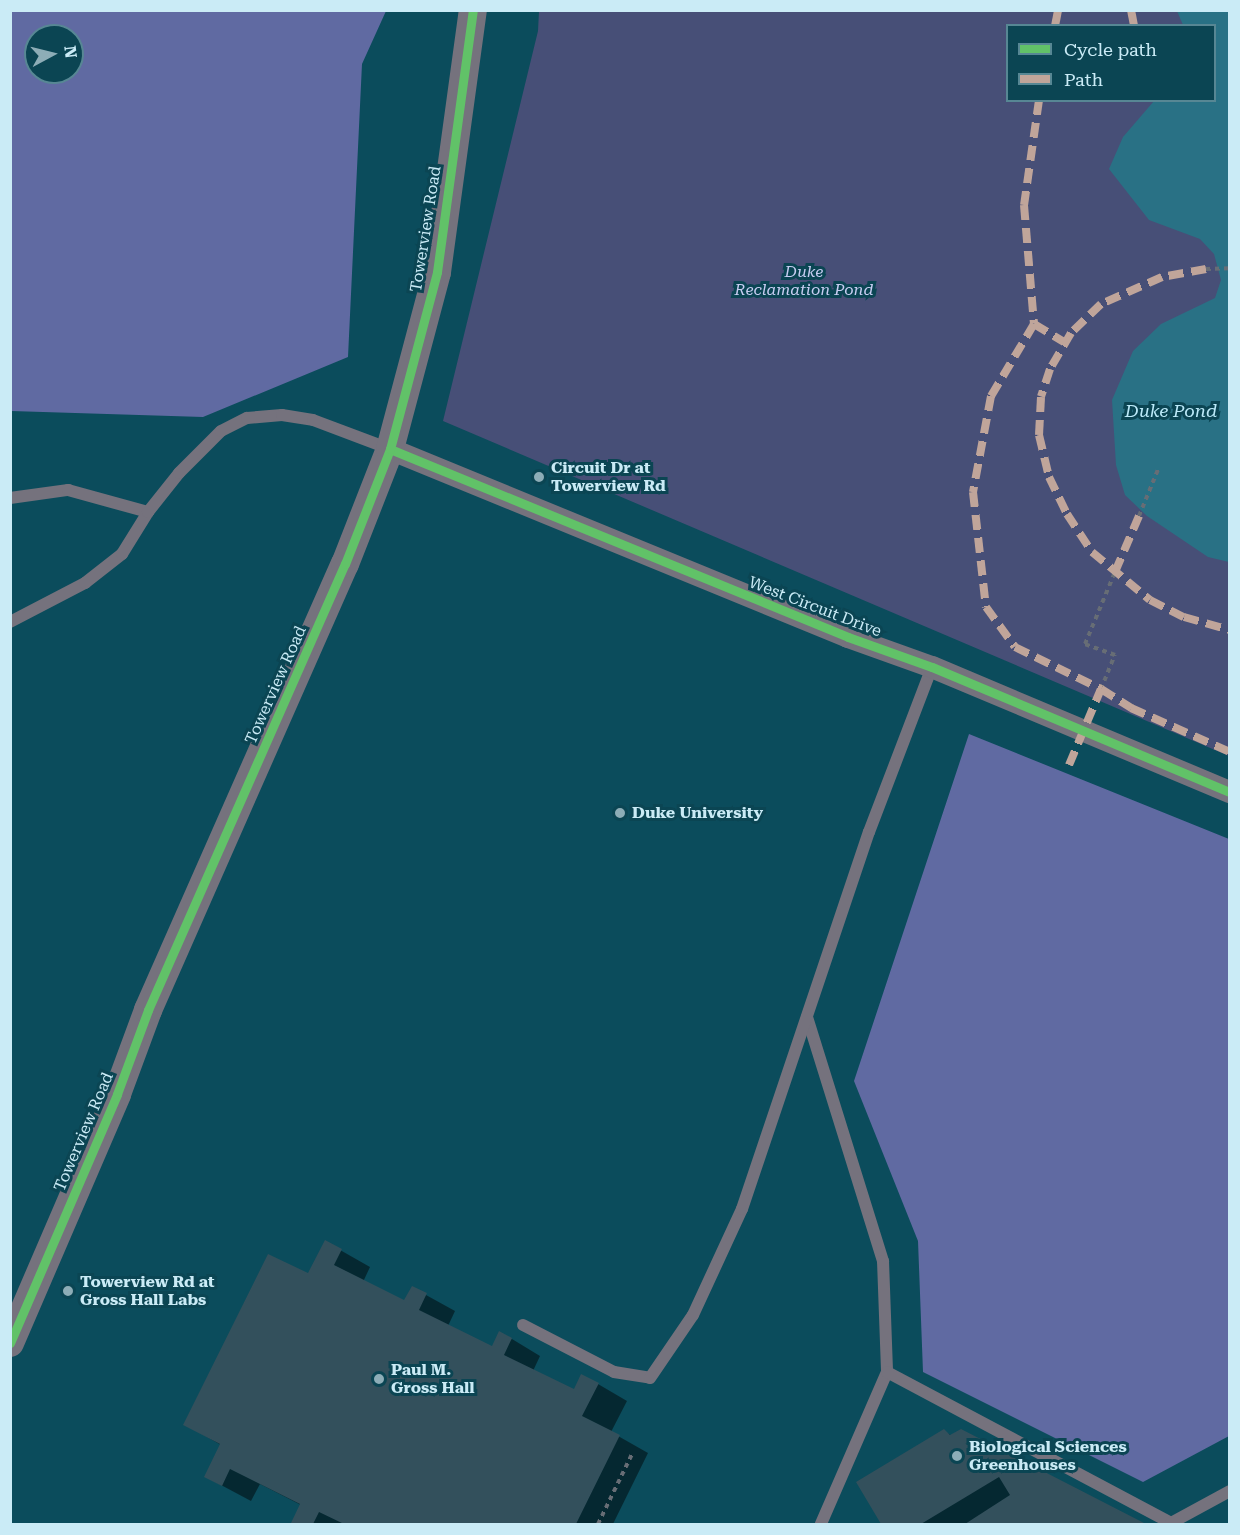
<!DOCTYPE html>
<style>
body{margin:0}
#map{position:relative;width:1240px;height:1535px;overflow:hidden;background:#1b3b43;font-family:"Roboto Serif",serif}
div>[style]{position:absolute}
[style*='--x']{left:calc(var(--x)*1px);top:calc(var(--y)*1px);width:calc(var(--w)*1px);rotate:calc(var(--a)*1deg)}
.built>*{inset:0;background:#0b4c5c}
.green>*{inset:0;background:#474f77}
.forest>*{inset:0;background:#606aa2}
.water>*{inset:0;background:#297185}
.shadow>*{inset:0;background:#0007}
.building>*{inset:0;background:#33505c}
.path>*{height:4px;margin-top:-2px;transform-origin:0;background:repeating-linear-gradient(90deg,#676d75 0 4.5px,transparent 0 9px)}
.service>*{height:12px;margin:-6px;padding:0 6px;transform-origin:6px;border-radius:6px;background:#75727d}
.minor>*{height:22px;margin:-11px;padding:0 11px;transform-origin:11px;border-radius:11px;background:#75727d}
.tertiary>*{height:28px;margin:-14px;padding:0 14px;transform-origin:14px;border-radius:14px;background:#75727d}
.quiet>*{height:8px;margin-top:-4px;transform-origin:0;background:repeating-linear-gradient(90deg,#c0a59a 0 15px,transparent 0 23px)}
.cycleway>*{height:9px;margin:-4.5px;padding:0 4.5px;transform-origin:4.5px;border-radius:4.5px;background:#61c268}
.dots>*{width:16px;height:16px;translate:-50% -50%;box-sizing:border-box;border:3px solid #0b4553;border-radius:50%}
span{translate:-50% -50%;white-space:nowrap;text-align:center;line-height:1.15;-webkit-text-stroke:6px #0b4553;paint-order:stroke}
.street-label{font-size:16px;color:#caebf6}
.park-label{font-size:16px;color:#c8cdf2;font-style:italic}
.poi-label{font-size:16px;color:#caebf6;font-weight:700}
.left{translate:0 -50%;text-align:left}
.water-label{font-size:18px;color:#bceaf9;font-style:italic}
.frame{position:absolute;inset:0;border:12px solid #caebf6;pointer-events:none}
.legend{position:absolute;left:1006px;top:24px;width:210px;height:78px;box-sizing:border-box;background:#0b4553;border:2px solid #578794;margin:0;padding:8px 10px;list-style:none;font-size:18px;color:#caebf6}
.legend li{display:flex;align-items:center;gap:12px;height:30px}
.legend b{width:30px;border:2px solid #578794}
.north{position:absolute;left:24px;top:24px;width:60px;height:60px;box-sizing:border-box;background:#0b4553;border:2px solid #578794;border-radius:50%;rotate:83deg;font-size:16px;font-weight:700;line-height:24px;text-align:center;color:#caebf6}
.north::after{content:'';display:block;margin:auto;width:21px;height:27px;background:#8dadb7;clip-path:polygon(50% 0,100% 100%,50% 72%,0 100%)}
</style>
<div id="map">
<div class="built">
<i style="clip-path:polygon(evenodd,11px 11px,1229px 11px,1229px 1524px,11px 1524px,11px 11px,1008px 26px,1214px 26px,1214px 100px,1008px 100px,1008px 26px,11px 11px,36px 36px,72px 36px,72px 72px,36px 72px,36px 36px)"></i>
</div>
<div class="green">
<i style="clip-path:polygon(evenodd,539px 11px,1229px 11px,1229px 756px,443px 421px,538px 31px,539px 11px,1008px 26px,1214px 26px,1214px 100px,1008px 100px,1008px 26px)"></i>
</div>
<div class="forest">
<i style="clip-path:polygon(evenodd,11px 10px,386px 11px,362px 64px,348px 357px,203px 417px,11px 411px,11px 10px,36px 36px,72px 36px,72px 72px,36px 72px,36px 36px)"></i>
<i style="clip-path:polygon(969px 734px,1229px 839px,1229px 1436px,1143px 1482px,923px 1372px,918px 1241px,854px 1081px)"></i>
</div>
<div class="water">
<i style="clip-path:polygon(1177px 11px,1229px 11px,1229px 562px,1208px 557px,1147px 516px,1125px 495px,1116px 465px,1112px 400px,1133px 351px,1161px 324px,1215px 298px,1221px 280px,1214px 254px,1200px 239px,1149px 220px,1109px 169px,1123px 137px,1154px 101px,1214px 100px,1214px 26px,1183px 25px)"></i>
</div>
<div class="shadow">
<i style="clip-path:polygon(326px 1242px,370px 1267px,363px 1282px,405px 1302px,426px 1295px,455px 1311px,448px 1326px,492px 1348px,512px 1339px,540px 1356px,533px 1371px,574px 1391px,598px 1384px,627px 1401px,611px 1432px,648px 1453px,613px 1524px,296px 1524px,293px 1522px,301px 1505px,260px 1484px,251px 1501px,206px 1477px,221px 1445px,185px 1424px,309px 1275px)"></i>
<i style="clip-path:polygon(961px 1430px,1142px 1524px,883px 1524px,858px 1482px,944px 1431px,952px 1436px)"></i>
</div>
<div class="building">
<i style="clip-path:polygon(325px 1240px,342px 1249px,334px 1265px,404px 1300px,412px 1286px,427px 1293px,419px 1310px,492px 1346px,499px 1331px,512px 1338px,504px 1355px,574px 1389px,581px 1374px,599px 1383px,582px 1416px,620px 1435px,576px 1524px,344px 1524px,319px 1512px,313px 1524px,294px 1524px,291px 1523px,300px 1504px,230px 1469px,222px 1486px,204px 1477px,220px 1444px,183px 1425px,268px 1254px,308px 1273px)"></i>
<i style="clip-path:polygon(944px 1429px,950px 1435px,961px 1429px,1146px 1524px,965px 1524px,1010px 1495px,999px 1477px,921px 1524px,881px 1524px,856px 1482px)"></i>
</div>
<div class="path">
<i style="--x:1206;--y:269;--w:24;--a:-2"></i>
<i style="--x:1139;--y:516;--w:53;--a:-67.8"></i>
<i style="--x:1101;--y:689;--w:37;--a:-68"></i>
<i style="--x:1115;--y:655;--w:32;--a:-160"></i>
<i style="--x:1085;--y:644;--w:78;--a:-67.4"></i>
<i style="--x:598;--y:1524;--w:80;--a:-64.1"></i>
</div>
<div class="service">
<i style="--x:10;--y:498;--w:59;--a:-7.9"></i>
<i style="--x:68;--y:490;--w:83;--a:15.4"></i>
<i style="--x:10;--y:622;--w:85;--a:-27.5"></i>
<i style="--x:85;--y:583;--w:47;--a:-38.1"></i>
<i style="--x:122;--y:554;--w:49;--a:-58.2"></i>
<i style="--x:148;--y:512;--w:50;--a:-51.5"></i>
<i style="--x:179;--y:473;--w:59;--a:-45"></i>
<i style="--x:221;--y:431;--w:29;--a:-27"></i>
<i style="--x:247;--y:418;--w:35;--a:-5"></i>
<i style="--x:282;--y:415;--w:31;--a:9"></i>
<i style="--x:313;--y:420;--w:82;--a:20.6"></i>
<i style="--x:807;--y:1017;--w:256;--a:72.7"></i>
<i style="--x:883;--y:1261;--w:111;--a:87.9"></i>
<i style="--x:887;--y:1372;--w:166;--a:113.5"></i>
<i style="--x:523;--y:1325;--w:102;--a:27.3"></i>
<i style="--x:614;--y:1372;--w:36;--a:9"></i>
<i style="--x:650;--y:1378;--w:76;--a:-55.7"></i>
<i style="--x:693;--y:1315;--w:117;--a:-65.2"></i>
<i style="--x:742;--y:1209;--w:398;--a:-71.4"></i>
<i style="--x:869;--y:832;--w:177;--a:-69.1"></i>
<i style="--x:887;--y:1372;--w:322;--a:28"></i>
<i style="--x:1171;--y:1523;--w:67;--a:-28.5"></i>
</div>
<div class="minor">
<i style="--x:390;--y:449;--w:495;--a:22.3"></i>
<i style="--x:848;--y:637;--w:89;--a:19.7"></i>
<i style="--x:932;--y:667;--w:323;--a:22.8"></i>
</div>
<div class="tertiary">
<i style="--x:10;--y:1343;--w:271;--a:-66.7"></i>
<i style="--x:117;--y:1094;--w:90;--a:-69.7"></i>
<i style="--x:148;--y:1010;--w:488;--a:-66.2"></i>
<i style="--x:345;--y:564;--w:123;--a:-68.6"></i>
<i style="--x:390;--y:449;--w:183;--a:-75.1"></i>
<i style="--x:437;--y:272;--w:264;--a:-82.2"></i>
</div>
<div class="quiet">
<i style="--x:1131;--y:10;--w:16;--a:79"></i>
<i style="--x:1055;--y:26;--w:16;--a:-79"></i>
<i style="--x:1039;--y:100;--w:106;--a:98.1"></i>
<i style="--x:1024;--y:205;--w:119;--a:85.2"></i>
<i style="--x:1034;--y:324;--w:84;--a:120.8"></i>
<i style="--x:991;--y:396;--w:98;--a:100.6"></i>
<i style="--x:973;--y:492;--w:116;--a:83.6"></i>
<i style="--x:986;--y:607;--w:49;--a:54.1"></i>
<i style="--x:1015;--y:647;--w:96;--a:26"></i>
<i style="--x:1101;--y:689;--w:36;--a:32"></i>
<i style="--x:1131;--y:708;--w:108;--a:24"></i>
<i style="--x:1206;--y:269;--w:45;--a:169.7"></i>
<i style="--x:1162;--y:277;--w:67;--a:156.1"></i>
<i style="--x:1101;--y:304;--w:42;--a:136"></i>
<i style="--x:1071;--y:333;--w:42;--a:120.3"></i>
<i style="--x:1050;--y:369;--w:29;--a:108"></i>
<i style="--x:1041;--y:397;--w:38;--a:93"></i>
<i style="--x:1039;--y:435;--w:43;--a:76.6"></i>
<i style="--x:1049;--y:477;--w:41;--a:64.1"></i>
<i style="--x:1067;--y:514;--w:45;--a:56.7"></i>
<i style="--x:1092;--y:552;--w:75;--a:39.6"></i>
<i style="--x:1150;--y:600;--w:38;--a:27"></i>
<i style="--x:1184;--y:617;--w:48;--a:15.8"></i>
<i style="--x:1034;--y:324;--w:35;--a:31"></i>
<i style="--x:1115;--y:572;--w:61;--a:-66.8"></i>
<i style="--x:1069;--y:765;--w:82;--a:-67.2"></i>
</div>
<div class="cycleway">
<i style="--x:390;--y:449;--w:495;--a:22.3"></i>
<i style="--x:848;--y:637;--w:89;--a:19.7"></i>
<i style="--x:932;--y:667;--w:323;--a:22.8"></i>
<i style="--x:10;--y:1343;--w:271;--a:-66.7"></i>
<i style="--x:117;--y:1094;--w:90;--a:-69.7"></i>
<i style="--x:148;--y:1010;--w:488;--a:-66.2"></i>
<i style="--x:345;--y:564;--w:123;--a:-68.6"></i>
<i style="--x:390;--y:449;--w:183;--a:-75.1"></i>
<i style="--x:437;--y:272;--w:264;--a:-82.2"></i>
</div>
<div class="dots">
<i style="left:539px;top:477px;background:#8dadb7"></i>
<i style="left:620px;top:813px;background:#8dadb7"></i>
<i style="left:68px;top:1291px;background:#8dadb7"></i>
<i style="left:379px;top:1379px;background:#8dadb7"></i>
<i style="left:957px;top:1456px;background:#8dadb7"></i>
</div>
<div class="street-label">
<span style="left:426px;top:229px;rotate:-81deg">Towerview Road</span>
<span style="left:815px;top:607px;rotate:21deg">West Circuit Drive</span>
<span style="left:276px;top:685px;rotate:-66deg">Towerview Road</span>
<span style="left:84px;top:1132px;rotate:-67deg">Towerview Road</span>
</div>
<div class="park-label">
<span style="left:804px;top:281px">Duke<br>Reclamation Pond</span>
</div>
<div class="poi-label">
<span class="left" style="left:551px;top:477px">Circuit Dr at<br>Towerview Rd</span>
<span class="left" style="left:632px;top:813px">Duke University</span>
<span class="left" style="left:80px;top:1291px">Towerview Rd at<br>Gross Hall Labs</span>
<span class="left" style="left:391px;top:1379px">Paul M.<br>Gross Hall</span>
<span class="left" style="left:969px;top:1456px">Biological Sciences<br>Greenhouses</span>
</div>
<div class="water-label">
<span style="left:1171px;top:411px">Duke Pond</span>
</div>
<div class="frame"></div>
<ul class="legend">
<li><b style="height:8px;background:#61c268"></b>Cycle path</li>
<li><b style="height:8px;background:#c0a59a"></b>Path</li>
</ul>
<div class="north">N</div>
</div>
